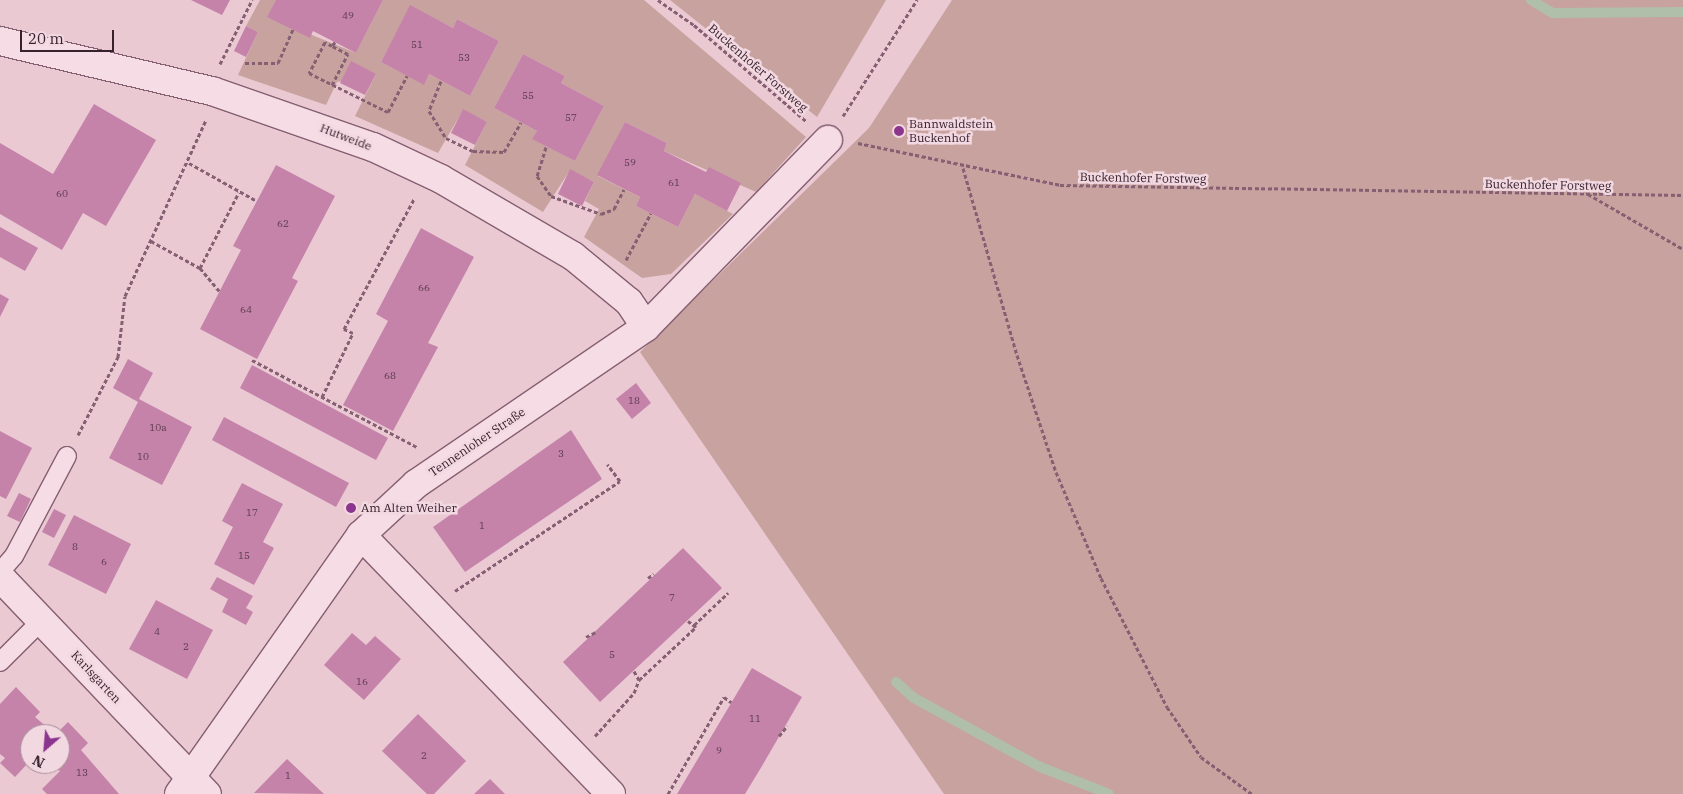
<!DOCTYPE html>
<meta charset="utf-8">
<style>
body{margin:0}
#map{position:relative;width:1683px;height:794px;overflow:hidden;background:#eac9d3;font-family:"IBM Plex Serif",serif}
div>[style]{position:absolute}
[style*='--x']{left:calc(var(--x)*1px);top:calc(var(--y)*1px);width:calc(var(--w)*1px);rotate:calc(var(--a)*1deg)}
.green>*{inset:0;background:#c8a29e}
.stream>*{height:10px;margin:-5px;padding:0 5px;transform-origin:5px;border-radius:5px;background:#b0bfa9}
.building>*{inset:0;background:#c583aa}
.path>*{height:3px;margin-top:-1.5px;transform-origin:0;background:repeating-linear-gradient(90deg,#855f72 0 4px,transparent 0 6.5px)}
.roads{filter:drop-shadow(1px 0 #855f72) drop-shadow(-1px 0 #855f72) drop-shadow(0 1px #855f72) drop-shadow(0 -1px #855f72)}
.lane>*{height:18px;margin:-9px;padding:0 9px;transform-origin:9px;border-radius:9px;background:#f6dce4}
.street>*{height:28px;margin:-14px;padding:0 14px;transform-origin:14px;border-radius:14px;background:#f6dce4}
.dots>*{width:14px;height:14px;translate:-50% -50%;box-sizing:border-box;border:2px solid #f2d8e0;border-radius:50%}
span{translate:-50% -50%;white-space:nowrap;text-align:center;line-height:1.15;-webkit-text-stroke:5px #f2d8e0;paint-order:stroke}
.number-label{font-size:10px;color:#5a3a4c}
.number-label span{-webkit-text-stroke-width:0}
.street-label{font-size:12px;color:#37212d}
.poi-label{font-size:12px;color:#37212d}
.left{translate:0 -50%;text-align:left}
.north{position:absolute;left:20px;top:724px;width:50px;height:50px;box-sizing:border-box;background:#f2d8e0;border:1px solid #a78f98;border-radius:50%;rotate:207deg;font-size:14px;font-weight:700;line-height:20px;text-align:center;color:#37212d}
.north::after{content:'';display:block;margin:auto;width:18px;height:22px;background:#8c358e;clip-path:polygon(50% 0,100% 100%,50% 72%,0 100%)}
.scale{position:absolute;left:20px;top:30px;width:94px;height:22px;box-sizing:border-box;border:2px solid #37212d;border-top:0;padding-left:6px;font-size:15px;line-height:18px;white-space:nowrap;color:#37212d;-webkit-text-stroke:4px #f2d8e0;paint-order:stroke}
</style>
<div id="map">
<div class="green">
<i style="clip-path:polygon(evenodd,260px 0,276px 0,268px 17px,356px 53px,383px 0,644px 0,806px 137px,756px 192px,664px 151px,667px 143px,625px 122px,598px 176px,640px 197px,636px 206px,678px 227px,695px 194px,733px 214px,671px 274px,642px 278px,584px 237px,599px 209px,585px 201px,594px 182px,570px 170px,543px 212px,465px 165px,487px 122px,463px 110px,438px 153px,355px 116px,376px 74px,337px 82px,326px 105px,238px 75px,258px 32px,246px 26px,260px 0,410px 6px,453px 28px,457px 19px,499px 41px,470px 96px,429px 74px,423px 84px,381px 62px,410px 6px,260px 0,523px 54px,565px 76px,561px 83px,604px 106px,575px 161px,533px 139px,537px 131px,494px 108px,523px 54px)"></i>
<i style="clip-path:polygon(670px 0,886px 0,817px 117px)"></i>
<i style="clip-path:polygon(952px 0,1683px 0,1683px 794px,944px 794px,640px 352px,869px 128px)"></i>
</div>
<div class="stream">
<i style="--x:1531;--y:0;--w:26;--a:31"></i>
<i style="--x:1553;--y:13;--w:130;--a:-0.4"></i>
<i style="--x:896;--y:682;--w:24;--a:42"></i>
<i style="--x:914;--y:698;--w:141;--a:28.7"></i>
<i style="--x:1038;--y:766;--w:76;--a:21.5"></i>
</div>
<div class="building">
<i style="clip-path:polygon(191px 0,230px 0,222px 15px)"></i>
<i style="clip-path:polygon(276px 0,383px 0,356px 53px,313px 31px,310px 38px,267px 17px)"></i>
<i style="clip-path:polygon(410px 5px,453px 28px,457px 19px,499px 41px,470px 96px,429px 74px,424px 85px,381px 62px)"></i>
<i style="clip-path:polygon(246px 26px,258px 32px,246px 57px,234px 51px)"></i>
<i style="clip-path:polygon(523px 54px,565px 76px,561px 83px,604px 106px,575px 161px,532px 139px,537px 131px,494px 108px)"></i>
<i style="clip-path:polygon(351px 61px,376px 74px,365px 95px,340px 83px)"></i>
<i style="clip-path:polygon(94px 104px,156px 140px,106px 226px,83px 213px,62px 250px,0 214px,0 143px,53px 174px)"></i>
<i style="clip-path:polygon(463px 109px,487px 122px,475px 145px,451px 133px)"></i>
<i style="clip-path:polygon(625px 122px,667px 143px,664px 151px,706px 172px,709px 167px,741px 183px,727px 211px,695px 194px,678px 227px,636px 206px,640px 197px,597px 175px)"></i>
<i style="clip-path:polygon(276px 165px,335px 196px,292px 278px,298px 281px,257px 359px,200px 329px,241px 250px,233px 246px)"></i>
<i style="clip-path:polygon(570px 169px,594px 182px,582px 206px,558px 194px)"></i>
<i style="clip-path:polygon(0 227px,38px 248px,25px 271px,0 257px)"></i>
<i style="clip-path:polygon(421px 228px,474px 257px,428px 343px,438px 347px,393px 431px,343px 405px,388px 321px,376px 314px)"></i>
<i style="clip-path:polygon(0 294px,9px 299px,0 317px)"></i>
<i style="clip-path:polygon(128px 359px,153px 373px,139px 399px,192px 427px,162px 485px,109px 458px,138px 402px,113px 388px)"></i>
<i style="clip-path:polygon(252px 365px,388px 438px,376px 460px,240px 388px)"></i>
<i style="clip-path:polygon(636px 383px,651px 403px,632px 419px,616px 399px)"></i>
<i style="clip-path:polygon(224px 417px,349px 483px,336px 507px,212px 440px)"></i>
<i style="clip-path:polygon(571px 430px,602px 479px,465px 572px,433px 527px)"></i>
<i style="clip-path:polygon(0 431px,32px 448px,6px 499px,0 496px)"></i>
<i style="clip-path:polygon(242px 483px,283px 504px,263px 542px,274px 548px,254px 585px,214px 564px,233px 527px,222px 521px)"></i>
<i style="clip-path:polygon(19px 493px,31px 499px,20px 522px,7px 516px)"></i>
<i style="clip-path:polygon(54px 509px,66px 515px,54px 538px,42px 532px)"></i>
<i style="clip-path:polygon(74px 515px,131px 544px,106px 594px,48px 565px)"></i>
<i style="clip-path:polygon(683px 548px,722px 588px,600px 702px,563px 662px)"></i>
<i style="clip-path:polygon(217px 577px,253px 596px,246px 608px,253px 612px,246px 625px,222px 612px,228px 599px,210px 589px)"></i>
<i style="clip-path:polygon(156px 600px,213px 630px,187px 679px,129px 649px)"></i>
<i style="clip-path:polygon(352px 633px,366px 645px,375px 636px,401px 659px,364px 700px,324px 665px)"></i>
<i style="clip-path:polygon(752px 668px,802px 697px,762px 766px,745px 794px,677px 794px)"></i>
<i style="clip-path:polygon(16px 687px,40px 712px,35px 717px,55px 734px,30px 734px,30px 761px,15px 777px,0 763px,5px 758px,0 754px,0 704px)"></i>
<i style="clip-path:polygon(418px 714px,466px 761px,434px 794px,427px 794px,382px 751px)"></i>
<i style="clip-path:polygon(68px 722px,88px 743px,81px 750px,119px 794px,47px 794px,42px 789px,60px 771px,52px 764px,60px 764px,60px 734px,56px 734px)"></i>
<i style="clip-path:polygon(287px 759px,324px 794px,254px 793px)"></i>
<i style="clip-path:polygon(490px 779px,505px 794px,474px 794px)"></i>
</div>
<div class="path">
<i style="--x:658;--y:0;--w:44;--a:34.8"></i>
<i style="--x:694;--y:25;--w:148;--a:40.6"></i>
<i style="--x:335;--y:42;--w:5;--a:127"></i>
<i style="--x:332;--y:46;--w:8;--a:-150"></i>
<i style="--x:325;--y:42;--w:35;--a:117"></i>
<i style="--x:309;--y:73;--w:88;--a:26.3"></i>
<i style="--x:388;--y:112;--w:41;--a:-62.2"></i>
<i style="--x:245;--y:63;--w:33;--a:0"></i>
<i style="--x:278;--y:63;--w:37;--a:-66"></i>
<i style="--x:220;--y:64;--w:72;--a:-63.4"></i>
<i style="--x:441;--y:81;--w:32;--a:112"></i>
<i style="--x:429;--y:111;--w:32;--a:58"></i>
<i style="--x:446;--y:138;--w:30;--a:26"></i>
<i style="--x:473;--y:151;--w:31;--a:2"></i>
<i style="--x:504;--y:152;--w:34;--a:-60"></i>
<i style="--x:332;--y:85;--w:35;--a:-63"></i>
<i style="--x:348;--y:54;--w:18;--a:-153"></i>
<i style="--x:843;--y:116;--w:138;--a:-57.5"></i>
<i style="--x:858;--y:143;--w:206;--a:11.7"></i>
<i style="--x:1060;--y:185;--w:623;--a:0.92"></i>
<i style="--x:546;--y:147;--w:30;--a:107"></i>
<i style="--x:537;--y:176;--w:24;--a:55"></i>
<i style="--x:551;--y:196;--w:53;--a:19.8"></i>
<i style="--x:601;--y:214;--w:14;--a:-21"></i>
<i style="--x:614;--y:209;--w:22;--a:-63"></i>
<i style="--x:189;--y:163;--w:78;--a:29.2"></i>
<i style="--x:963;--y:168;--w:195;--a:73.9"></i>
<i style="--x:1017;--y:355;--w:123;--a:71.6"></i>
<i style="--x:1056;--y:472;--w:115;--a:67"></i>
<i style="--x:1101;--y:578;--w:145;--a:62.9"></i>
<i style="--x:1167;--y:707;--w:60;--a:55.8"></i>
<i style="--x:1201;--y:757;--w:63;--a:36"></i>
<i style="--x:1588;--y:194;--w:110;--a:30.1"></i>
<i style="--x:151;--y:241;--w:56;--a:28.9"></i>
<i style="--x:200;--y:268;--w:31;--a:50"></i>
<i style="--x:626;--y:260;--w:53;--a:-62"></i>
<i style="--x:200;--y:268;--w:85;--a:-62.8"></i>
<i style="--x:252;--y:360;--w:187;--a:27.8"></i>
<i style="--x:322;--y:397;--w:71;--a:-64.2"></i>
<i style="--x:353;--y:333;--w:10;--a:-156"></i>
<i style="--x:344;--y:329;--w:148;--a:-61.7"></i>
<i style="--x:78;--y:435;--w:88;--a:-62.9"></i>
<i style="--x:118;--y:357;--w:61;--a:-83.5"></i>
<i style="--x:125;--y:296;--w:194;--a:-65.3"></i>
<i style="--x:648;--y:578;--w:7;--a:-34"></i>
<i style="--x:455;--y:591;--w:198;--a:-33.7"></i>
<i style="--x:620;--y:481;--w:21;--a:-127"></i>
<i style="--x:694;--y:625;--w:47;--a:-43.3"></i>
<i style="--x:586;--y:637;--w:11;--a:-27"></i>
<i style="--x:634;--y:671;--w:10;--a:61"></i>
<i style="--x:595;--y:736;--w:58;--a:-47.8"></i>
<i style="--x:634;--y:693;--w:14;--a:-69"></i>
<i style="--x:639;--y:680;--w:78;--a:-42.9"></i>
<i style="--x:696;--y:627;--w:10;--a:-143"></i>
<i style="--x:779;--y:736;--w:13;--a:-51"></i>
<i style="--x:668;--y:794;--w:112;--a:-60"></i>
<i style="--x:724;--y:697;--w:9;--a:36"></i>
</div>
<div class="roads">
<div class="lane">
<i style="--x:0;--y:572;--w:21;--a:-49"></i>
<i style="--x:14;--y:556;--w:113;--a:-62.1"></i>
<i style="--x:0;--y:662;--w:59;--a:-45"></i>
</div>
<div class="street">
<i style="--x:0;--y:41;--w:218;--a:13.3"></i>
<i style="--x:212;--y:91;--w:170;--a:19.2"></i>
<i style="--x:373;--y:147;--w:75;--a:25.2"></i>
<i style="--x:441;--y:179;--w:153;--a:30.3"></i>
<i style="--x:573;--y:256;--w:72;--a:39.4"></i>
<i style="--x:629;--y:302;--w:30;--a:56"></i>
<i style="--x:361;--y:535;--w:360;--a:46"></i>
<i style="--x:0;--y:577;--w:300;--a:46.4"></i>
<i style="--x:179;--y:794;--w:317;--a:-54.9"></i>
<i style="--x:361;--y:535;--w:75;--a:-42.8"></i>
<i style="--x:416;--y:484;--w:278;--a:-34.3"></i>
<i style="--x:646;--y:327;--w:261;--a:-45.8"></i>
</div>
</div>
<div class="dots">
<i style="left:899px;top:131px;background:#8c358e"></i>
<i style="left:351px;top:508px;background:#8c358e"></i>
</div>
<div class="number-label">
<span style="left:348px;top:16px">49</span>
<span style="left:417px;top:45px">51</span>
<span style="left:464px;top:58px">53</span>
<span style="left:528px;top:96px">55</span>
<span style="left:571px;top:118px">57</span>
<span style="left:630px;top:163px">59</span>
<span style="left:674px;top:183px">61</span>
<span style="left:62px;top:194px">60</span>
<span style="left:283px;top:224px">62</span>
<span style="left:424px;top:288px">66</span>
<span style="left:246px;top:310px">64</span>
<span style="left:390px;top:376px">68</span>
<span style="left:634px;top:401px">18</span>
<span style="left:158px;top:428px">10a</span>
<span style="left:561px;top:454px">3</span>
<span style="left:143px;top:457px">10</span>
<span style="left:252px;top:513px">17</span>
<span style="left:482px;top:526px">1</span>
<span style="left:75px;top:547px">8</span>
<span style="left:244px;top:556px">15</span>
<span style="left:104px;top:562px">6</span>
<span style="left:672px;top:598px">7</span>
<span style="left:157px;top:632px">4</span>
<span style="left:186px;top:647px">2</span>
<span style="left:612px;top:655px">5</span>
<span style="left:362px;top:682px">16</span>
<span style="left:755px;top:719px">11</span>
<span style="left:719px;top:751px">9</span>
<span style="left:424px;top:756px">2</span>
<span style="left:82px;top:773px">13</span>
<span style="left:288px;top:776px">1</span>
</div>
<div class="street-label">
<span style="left:758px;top:68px;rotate:41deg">Buckenhofer Forstweg</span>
<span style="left:346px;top:137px;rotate:21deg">Hutweide</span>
<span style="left:1143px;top:178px;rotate:1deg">Buckenhofer Forstweg</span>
<span style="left:1548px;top:185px;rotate:1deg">Buckenhofer Forstweg</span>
<span style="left:477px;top:442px;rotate:-34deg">Tennenloher Straße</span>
<span style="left:96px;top:677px;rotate:47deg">Karlsgarten</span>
</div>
<div class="poi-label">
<span class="left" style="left:909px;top:131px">Bannwaldstein<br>Buckenhof</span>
<span class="left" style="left:361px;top:508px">Am Alten Weiher</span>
</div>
<div class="north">N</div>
<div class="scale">20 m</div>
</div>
